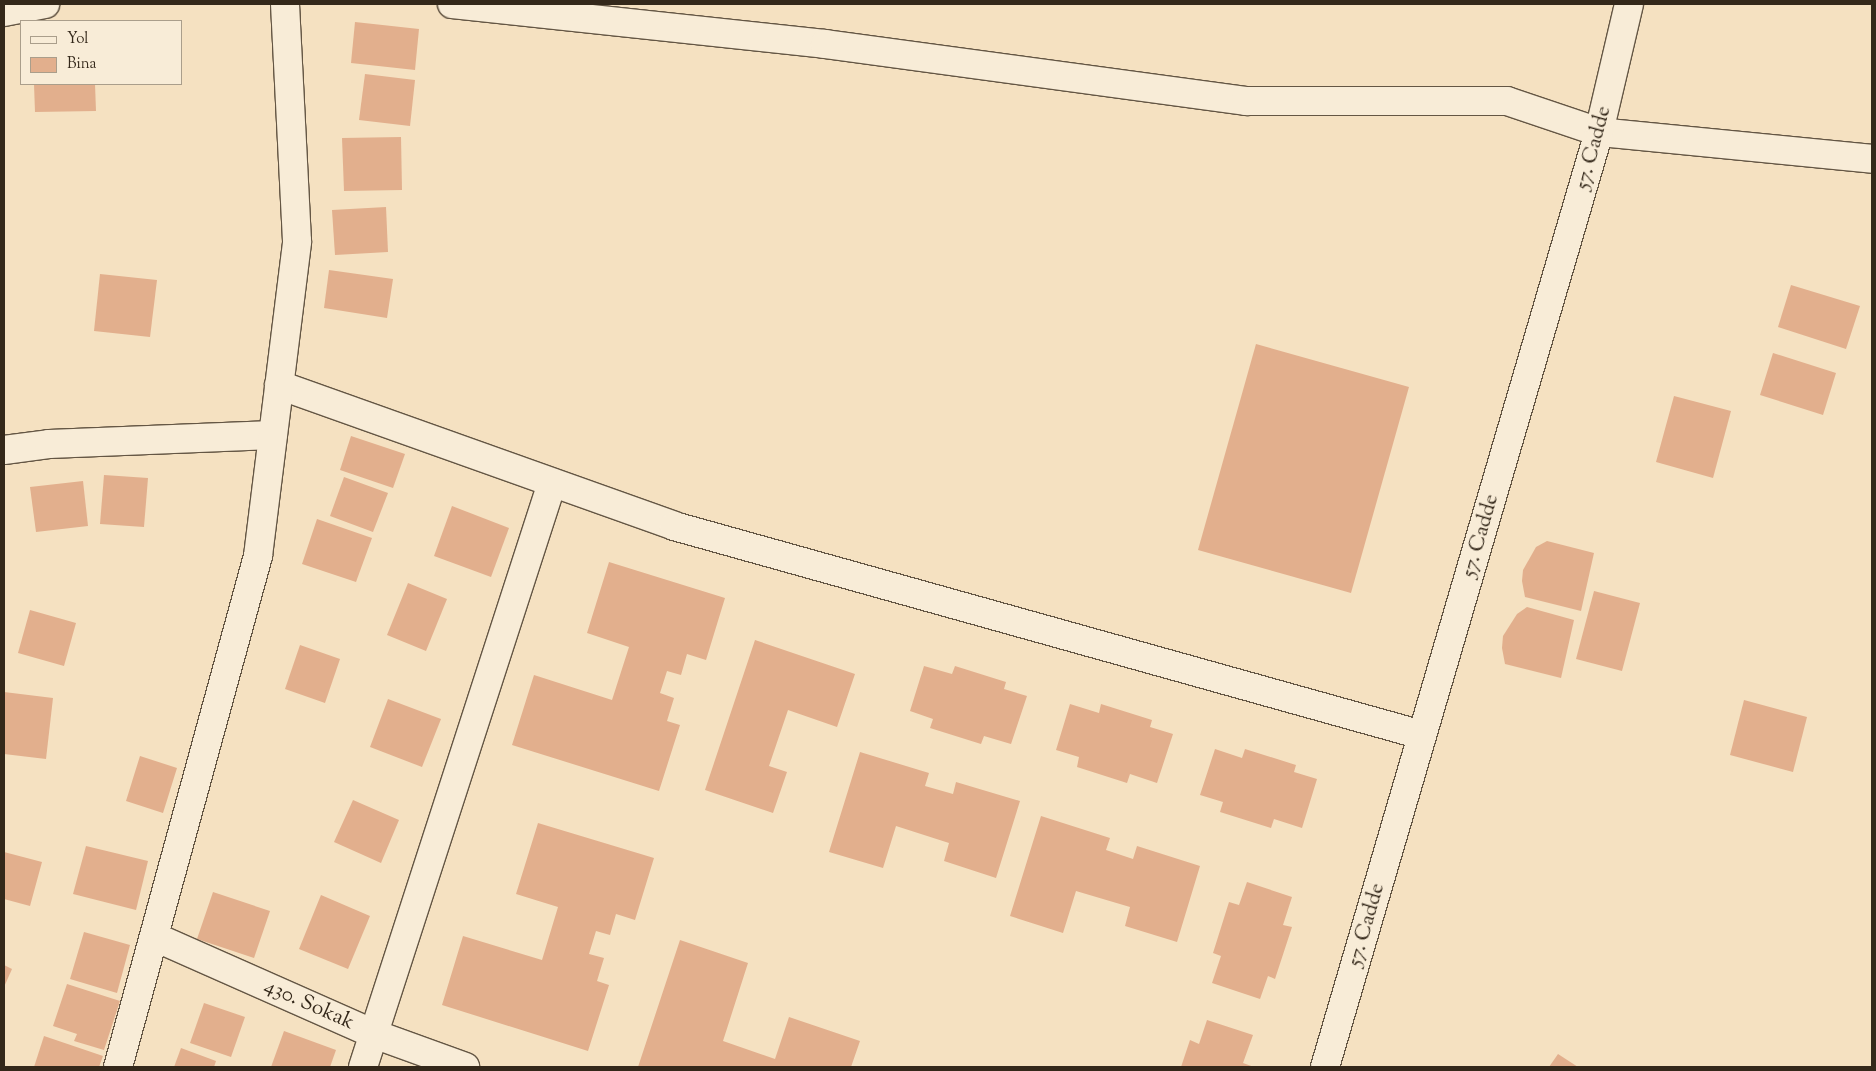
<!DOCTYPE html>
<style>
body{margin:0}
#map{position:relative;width:1876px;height:1071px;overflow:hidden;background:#f5e1c1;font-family:"Sorts Mill Goudy",serif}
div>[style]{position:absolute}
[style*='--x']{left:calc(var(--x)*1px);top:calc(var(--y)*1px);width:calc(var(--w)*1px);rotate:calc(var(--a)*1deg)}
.building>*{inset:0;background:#e2af8d}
.roads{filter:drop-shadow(1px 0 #645644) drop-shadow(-1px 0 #645644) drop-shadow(0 1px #645644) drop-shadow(0 -1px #645644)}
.street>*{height:28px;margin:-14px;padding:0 14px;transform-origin:14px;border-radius:14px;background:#f8ecd7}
.secondary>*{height:28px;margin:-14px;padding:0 14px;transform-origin:14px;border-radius:14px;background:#f8ecd7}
span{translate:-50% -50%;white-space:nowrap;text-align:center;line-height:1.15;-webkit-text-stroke:4.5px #f8ecd7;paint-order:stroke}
.street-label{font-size:21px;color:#34281a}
.frame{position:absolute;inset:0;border:5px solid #34281a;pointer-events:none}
.legend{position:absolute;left:20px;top:20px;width:162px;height:65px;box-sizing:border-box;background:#f8ecd7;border:1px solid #aa9e8b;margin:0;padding:6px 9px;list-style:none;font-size:15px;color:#34281a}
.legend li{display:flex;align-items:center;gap:10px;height:25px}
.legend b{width:25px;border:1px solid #aa9e8b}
</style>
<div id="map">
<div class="building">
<i style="clip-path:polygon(355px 22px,419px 29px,415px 70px,351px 63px)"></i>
<i style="clip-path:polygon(365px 74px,415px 80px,410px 126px,359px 120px)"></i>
<i style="clip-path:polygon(34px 84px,95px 84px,96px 111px,35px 112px)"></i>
<i style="clip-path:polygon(401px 137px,402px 190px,344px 191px,342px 138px)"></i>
<i style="clip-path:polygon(386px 207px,388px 252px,335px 255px,332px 210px)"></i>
<i style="clip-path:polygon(329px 270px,393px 279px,387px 318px,324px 308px)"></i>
<i style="clip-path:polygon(100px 274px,157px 280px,150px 337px,94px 331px)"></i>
<i style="clip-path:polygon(1791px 285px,1860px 306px,1846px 349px,1778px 327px)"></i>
<i style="clip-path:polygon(1256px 344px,1409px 387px,1351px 593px,1198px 550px)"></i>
<i style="clip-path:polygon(1773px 353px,1836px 373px,1823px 415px,1760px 395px)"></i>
<i style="clip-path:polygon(1674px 396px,1731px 411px,1713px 478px,1656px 462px)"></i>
<i style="clip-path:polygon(351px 436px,405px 454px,393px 488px,340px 470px)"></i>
<i style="clip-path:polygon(104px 475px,148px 478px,144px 527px,100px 524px)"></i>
<i style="clip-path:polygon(344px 477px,388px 493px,373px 532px,330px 516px)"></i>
<i style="clip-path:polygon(83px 481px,88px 526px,36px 532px,30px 487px)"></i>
<i style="clip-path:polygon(452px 506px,509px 528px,491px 577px,434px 556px)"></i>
<i style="clip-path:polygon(317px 519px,372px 538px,356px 582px,302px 564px)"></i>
<i style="clip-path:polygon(1547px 541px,1594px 553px,1581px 611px,1525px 597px,1522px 581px,1523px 570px,1536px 547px)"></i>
<i style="clip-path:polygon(609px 562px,725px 598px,706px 660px,687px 654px,681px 675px,667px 671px,660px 693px,674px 698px,667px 721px,680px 725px,659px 791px,512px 745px,534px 675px,612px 700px,629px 647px,587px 633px)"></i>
<i style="clip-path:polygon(408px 583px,447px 599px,426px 651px,387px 635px)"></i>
<i style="clip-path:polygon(1594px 591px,1640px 603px,1622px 671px,1576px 659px)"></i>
<i style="clip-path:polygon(1527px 607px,1574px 620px,1561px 678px,1505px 664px,1502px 648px,1503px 636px,1517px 614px)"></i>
<i style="clip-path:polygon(30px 610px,76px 623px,64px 666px,18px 653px)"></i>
<i style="clip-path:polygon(755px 640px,855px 674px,837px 727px,788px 710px,769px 766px,787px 772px,773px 813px,705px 790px)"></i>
<i style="clip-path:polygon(300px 645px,340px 659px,325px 703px,285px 689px)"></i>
<i style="clip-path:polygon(924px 666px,952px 674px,955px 666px,1006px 682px,1004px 689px,1027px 696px,1011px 744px,984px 736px,981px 744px,930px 728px,933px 719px,910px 711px)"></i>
<i style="clip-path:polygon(4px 692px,53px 698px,46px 759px,4px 754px)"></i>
<i style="clip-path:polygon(388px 699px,441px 719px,422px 767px,370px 747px)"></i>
<i style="clip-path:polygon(1744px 700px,1807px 717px,1793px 772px,1730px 755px)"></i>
<i style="clip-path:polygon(1070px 704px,1099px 713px,1101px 704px,1152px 720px,1150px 727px,1173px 734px,1157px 783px,1130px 774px,1127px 783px,1077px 767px,1079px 757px,1056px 750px)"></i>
<i style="clip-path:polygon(1215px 749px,1242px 758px,1245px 749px,1296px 765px,1294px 772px,1317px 779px,1302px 828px,1274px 819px,1271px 828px,1220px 812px,1223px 802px,1200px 795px)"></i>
<i style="clip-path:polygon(860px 752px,929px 773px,925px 786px,953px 794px,956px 782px,1020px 801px,996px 878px,944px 861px,949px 843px,896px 826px,883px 868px,829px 852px)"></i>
<i style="clip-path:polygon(140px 756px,177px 768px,163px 813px,126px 801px)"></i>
<i style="clip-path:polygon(353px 800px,399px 820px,381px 863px,334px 842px)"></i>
<i style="clip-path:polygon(1041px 816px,1110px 838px,1106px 850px,1133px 859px,1137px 846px,1200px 866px,1177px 942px,1125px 926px,1130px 907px,1076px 891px,1063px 933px,1010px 916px)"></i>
<i style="clip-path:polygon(538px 823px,654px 858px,635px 920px,616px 914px,610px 935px,596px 931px,589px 954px,604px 958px,597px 981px,609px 985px,588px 1051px,442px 1005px,463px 936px,542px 960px,558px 907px,516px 894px)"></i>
<i style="clip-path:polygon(86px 846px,148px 861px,136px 910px,73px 894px)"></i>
<i style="clip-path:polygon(4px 852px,42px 862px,30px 906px,4px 899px)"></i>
<i style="clip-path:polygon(1247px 882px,1292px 897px,1283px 925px,1292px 927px,1275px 979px,1268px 976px,1260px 999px,1212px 983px,1221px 956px,1213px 953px,1229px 902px,1239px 905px)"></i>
<i style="clip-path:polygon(213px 892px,270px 911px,254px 958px,197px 939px)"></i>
<i style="clip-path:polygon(321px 895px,370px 916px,348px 969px,299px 949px)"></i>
<i style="clip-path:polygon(84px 932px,130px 945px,117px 993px,70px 979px)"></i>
<i style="clip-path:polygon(680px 940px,748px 963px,723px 1041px,775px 1059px,789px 1017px,860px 1041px,851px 1067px,638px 1067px)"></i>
<i style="clip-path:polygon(4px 965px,12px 969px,4px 987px)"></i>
<i style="clip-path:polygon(67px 984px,120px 1001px,104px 1050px,74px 1041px,77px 1034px,53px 1026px)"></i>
<i style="clip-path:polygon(204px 1003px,245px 1017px,231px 1057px,190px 1043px)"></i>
<i style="clip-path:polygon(1207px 1020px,1253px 1035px,1243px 1063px,1254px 1067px,1181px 1067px,1190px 1040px,1199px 1044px)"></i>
<i style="clip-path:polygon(284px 1031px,336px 1050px,330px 1067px,271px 1067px)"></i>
<i style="clip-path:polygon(44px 1036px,103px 1056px,99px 1067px,34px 1067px)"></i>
<i style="clip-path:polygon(181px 1048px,216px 1061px,214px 1067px,174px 1067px)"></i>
<i style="clip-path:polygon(1558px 1054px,1578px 1067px,1549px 1067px)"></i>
</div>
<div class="roads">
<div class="street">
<i style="--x:452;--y:4;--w:375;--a:6.1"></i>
<i style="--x:825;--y:44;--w:425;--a:7.7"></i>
<i style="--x:1246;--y:101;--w:261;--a:0"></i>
<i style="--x:1507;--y:101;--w:97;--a:18.6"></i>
<i style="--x:1599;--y:132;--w:274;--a:5.6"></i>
<i style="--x:4;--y:12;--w:42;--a:-11"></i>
<i style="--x:279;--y:385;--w:419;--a:19.6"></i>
<i style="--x:674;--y:526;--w:777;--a:15.61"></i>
<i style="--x:4;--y:450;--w:45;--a:-7.6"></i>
<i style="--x:49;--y:444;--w:224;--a:-2.3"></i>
<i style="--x:155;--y:937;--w:240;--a:23.9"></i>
<i style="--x:374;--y:1034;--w:97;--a:19.9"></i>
<i style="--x:118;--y:1067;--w:530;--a:-74.68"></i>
<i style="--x:258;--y:556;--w:317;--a:-82.9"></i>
<i style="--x:297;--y:241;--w:237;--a:-92.9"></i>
<i style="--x:363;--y:1067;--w:614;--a:-72.07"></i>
</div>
<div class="secondary">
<i style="--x:1325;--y:1067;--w:974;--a:-73.67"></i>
<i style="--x:1599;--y:132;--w:131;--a:-76.8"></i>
</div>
</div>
<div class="street-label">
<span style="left:1594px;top:148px;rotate:-75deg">57. Cadde</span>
<span style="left:1481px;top:536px;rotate:-74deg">57. Cadde</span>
<span style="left:1367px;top:925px;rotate:-74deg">57. Cadde</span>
<span style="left:309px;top:1005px;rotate:24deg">430. Sokak</span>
</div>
<div class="frame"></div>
<ul class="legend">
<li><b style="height:6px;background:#f8ecd7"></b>Yol</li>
<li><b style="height:14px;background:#e2af8d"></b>Bina</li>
</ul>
</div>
